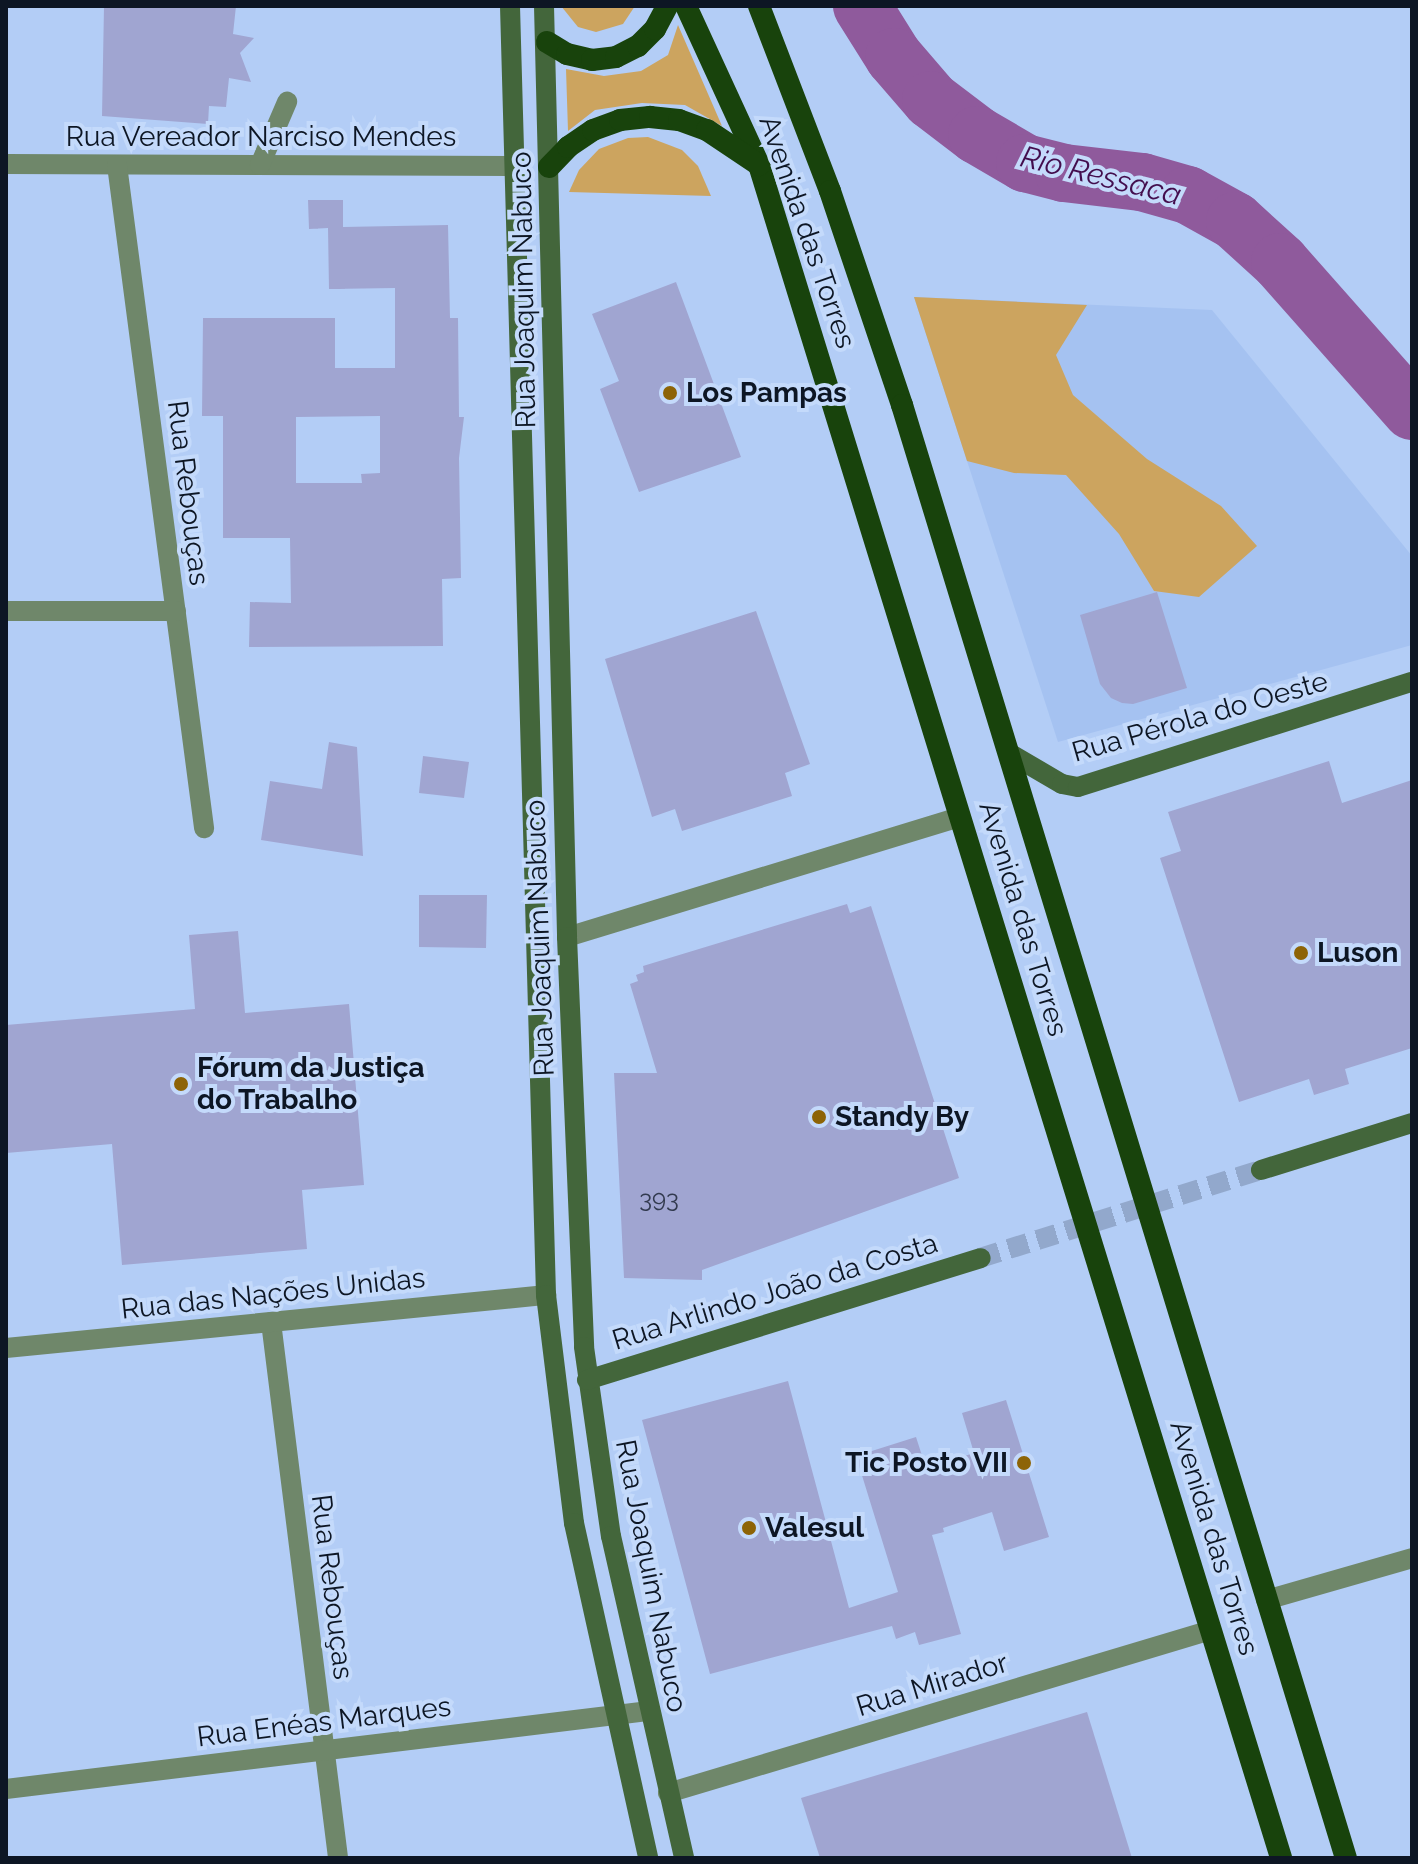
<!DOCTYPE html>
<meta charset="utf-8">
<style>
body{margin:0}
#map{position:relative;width:1418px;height:1864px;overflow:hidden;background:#b3cdf6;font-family:Raleway,sans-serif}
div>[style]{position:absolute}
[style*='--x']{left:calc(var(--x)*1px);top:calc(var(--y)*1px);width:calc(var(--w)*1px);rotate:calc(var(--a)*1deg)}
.built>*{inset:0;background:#a5c2f1}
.green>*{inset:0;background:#cca45f}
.river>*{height:58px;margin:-29px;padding:0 29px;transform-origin:29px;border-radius:29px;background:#8f5a9c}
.building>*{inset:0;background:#a0a5d1}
.secondary-tunnel>*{height:20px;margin-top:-10px;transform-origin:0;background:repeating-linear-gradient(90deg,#92a8cc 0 20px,transparent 0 30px)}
.minor>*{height:20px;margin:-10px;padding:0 10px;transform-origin:10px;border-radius:10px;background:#6f876a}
.tertiary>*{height:20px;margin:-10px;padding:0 10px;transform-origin:10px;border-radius:10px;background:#6f876a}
.secondary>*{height:20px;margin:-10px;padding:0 10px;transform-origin:10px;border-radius:10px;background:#43663b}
.trunk>*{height:22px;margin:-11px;padding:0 11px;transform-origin:11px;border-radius:11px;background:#18430c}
.dots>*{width:22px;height:22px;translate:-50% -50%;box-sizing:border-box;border:4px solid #c4dafb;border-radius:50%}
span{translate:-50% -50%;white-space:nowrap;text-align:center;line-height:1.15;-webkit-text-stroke:8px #c4dafb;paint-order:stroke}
.number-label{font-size:24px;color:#323a4f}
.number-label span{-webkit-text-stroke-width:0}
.street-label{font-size:28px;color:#0d1624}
.poi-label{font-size:28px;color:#0d1624;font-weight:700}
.left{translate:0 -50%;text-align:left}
.right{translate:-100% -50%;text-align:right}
.water-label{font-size:30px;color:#430e4e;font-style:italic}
.frame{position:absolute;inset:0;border:8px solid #0d1624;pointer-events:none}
</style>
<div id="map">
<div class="built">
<i style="clip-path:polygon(914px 297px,1212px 310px,1412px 556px,1412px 645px,1058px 742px)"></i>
</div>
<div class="green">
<i style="clip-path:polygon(561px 6px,635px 6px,623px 24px,596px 32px,578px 27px)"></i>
<i style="clip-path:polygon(678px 25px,722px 126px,685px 105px,642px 103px,595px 110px,568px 131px,566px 69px,604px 76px,641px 71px,668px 55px)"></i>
<i style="clip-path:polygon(648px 137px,682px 150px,698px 166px,711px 196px,569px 192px,579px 170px,599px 149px,628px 138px)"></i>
<i style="clip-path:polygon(914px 297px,1087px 305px,1056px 355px,1073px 395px,1147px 459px,1221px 506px,1257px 546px,1199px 597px,1154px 591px,1119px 534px,1066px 475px,1014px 473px,967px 461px)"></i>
</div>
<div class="river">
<i style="--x:862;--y:6;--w:60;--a:57.9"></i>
<i style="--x:894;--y:57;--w:57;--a:49.3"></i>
<i style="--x:931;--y:100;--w:58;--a:37.3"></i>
<i style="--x:977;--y:135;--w:56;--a:30.3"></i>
<i style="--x:1025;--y:163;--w:40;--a:14.4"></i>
<i style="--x:1064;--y:173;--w:79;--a:6.6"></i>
<i style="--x:1142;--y:182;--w:48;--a:15.8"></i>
<i style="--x:1188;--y:195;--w:54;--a:29"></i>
<i style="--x:1235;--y:221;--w:61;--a:42.3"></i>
<i style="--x:1280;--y:262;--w:199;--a:48.5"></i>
</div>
<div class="building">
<i style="clip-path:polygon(104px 6px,236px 6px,233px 34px,254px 38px,240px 53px,251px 82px,229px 78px,226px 107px,209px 106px,208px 124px,102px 116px)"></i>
<i style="clip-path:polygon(evenodd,308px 200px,343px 200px,343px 227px,448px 225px,450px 318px,458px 318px,459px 417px,464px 417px,459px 458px,461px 578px,442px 579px,443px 646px,249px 647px,250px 602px,291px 603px,290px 538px,223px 538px,223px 416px,202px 416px,203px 318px,335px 318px,335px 368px,395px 368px,395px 288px,329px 289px,328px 228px,309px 229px,308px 200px,380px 416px,380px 473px,361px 474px,362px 483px,296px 483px,296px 417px,380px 416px)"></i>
<i style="clip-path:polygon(676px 282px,741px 457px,639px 492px,600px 389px,619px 381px,592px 314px)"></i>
<i style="clip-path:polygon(1157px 592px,1187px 688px,1133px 704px,1122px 703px,1111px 698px,1100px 684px,1080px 615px)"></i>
<i style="clip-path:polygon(756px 611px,810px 764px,785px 773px,792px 796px,682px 831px,675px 809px,652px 817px,605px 659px)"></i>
<i style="clip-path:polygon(329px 742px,357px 747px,363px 856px,261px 840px,270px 781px,322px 789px)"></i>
<i style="clip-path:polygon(423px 756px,469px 762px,464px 798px,419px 793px)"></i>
<i style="clip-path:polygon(1329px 761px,1342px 803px,1412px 780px,1412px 1048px,1345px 1069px,1349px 1084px,1314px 1095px,1309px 1079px,1239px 1102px,1160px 858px,1181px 851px,1168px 812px)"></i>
<i style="clip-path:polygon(419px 895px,487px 895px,486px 948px,419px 947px)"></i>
<i style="clip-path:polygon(847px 904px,850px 913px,871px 906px,959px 1178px,702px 1270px,702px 1280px,624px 1278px,614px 1073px,657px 1073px,630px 984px,638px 981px,636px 975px,644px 972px,643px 966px)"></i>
<i style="clip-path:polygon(238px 931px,245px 1013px,349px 1004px,364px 1185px,302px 1190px,307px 1249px,122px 1265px,112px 1144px,6px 1153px,6px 1025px,195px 1009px,189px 935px)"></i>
<i style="clip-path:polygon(788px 1381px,849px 1608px,898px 1592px,856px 1456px,916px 1437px,926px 1468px,974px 1453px,962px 1413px,1006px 1400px,1049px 1537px,1004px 1551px,992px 1512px,943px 1528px,944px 1532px,932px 1535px,961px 1634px,919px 1645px,915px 1632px,896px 1639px,892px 1626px,710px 1674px,642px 1420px)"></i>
<i style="clip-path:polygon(1087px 1712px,1132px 1858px,820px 1858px,801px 1798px)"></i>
</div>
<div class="secondary-tunnel">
<i style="--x:980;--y:1258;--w:294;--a:-17.4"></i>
</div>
<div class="minor">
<i style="--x:6;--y:164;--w:509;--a:0.23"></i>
<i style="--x:117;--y:165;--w:669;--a:82.52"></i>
<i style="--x:260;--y:165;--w:69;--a:-66.8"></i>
<i style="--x:6;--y:611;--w:170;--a:0"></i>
<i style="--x:567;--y:937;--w:411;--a:-17"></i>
<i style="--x:271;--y:1322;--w:540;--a:82.87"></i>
<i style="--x:1266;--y:1600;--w:152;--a:-16"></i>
</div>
<div class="tertiary">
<i style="--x:6;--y:1348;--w:543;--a:-5.61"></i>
<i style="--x:6;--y:1789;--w:648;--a:-6.92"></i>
<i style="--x:668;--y:1793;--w:567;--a:-16.71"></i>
</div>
<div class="secondary">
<i style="--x:510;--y:6;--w:1290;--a:88.4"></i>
<i style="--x:546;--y:1295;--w:230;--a:83"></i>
<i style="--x:574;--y:1523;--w:343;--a:77.5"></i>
<i style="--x:544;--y:6;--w:931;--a:88.58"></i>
<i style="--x:567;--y:937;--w:410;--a:87.6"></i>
<i style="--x:584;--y:1347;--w:191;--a:81.9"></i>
<i style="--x:611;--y:1536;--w:330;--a:77.2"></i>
<i style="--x:1009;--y:753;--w:61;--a:30.3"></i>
<i style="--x:1062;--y:784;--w:16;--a:11"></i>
<i style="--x:1078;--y:787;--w:350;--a:-17.5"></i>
<i style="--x:1261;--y:1170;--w:158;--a:-17.3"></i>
<i style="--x:587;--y:1380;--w:412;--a:-17.2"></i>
</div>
<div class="trunk">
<i style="--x:686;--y:6;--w:175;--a:65.3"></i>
<i style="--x:759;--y:165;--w:1772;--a:72.86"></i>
<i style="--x:759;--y:6;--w:198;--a:69"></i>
<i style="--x:830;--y:191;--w:226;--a:71.4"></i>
<i style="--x:902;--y:405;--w:1519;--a:73.01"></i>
<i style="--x:547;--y:42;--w:23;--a:31"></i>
<i style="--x:567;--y:54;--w:26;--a:13"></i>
<i style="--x:592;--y:60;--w:24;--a:-7"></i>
<i style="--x:616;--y:57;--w:25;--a:-27"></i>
<i style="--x:638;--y:46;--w:24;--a:-45"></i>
<i style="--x:655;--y:29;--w:26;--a:-62"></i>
<i style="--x:549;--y:167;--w:28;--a:-46"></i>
<i style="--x:568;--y:147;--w:30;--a:-34"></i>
<i style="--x:593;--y:130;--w:29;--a:-20"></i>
<i style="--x:620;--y:120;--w:30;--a:-6"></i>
<i style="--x:650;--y:117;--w:29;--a:6"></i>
<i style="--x:679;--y:120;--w:30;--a:20"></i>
<i style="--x:707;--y:130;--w:63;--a:33.9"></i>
</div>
<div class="dots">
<i style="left:670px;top:393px;background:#8d6407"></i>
<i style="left:1301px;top:953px;background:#8d6407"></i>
<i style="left:181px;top:1084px;background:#8d6407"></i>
<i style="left:819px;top:1117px;background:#8d6407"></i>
<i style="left:1024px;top:1463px;background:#8d6407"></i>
<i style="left:749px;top:1528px;background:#8d6407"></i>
</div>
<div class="number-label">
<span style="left:659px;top:1199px">393</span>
</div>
<div class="street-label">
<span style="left:261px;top:137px">Rua Vereador Narciso Mendes</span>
<span style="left:807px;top:232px;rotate:71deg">Avenida das Torres</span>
<span style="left:524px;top:290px;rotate:-91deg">Rua Joaquim Nabuco</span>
<span style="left:188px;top:493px;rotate:83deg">Rua Rebouças</span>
<span style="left:1200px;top:717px;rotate:-16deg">Rua Pérola do Oeste</span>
<span style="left:1023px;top:919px;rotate:73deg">Avenida das Torres</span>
<span style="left:540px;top:938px;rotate:-92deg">Rua Joaquim Nabuco</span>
<span style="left:775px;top:1292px;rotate:-17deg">Rua Arlindo João da Costa</span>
<span style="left:273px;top:1294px;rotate:-6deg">Rua das Nações Unidas</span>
<span style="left:1214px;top:1538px;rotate:73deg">Avenida das Torres</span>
<span style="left:651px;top:1576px;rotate:79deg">Rua Joaquim Nabuco</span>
<span style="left:332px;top:1587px;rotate:83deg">Rua Rebouças</span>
<span style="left:932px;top:1685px;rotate:-17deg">Rua Mirador</span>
<span style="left:324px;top:1722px;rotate:-7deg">Rua Enéas Marques</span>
</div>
<div class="poi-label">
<span class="left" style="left:686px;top:393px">Los Pampas</span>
<span class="left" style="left:1317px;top:953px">Luson</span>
<span class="left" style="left:197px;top:1084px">Fórum da Justiça<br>do Trabalho</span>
<span class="left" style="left:835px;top:1117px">Standy By</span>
<span class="right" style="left:1008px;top:1463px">Tic Posto VII</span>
<span class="left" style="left:765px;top:1528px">Valesul</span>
</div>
<div class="water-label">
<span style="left:1101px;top:176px;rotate:14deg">Rio Ressaca</span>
</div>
<div class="frame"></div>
</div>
